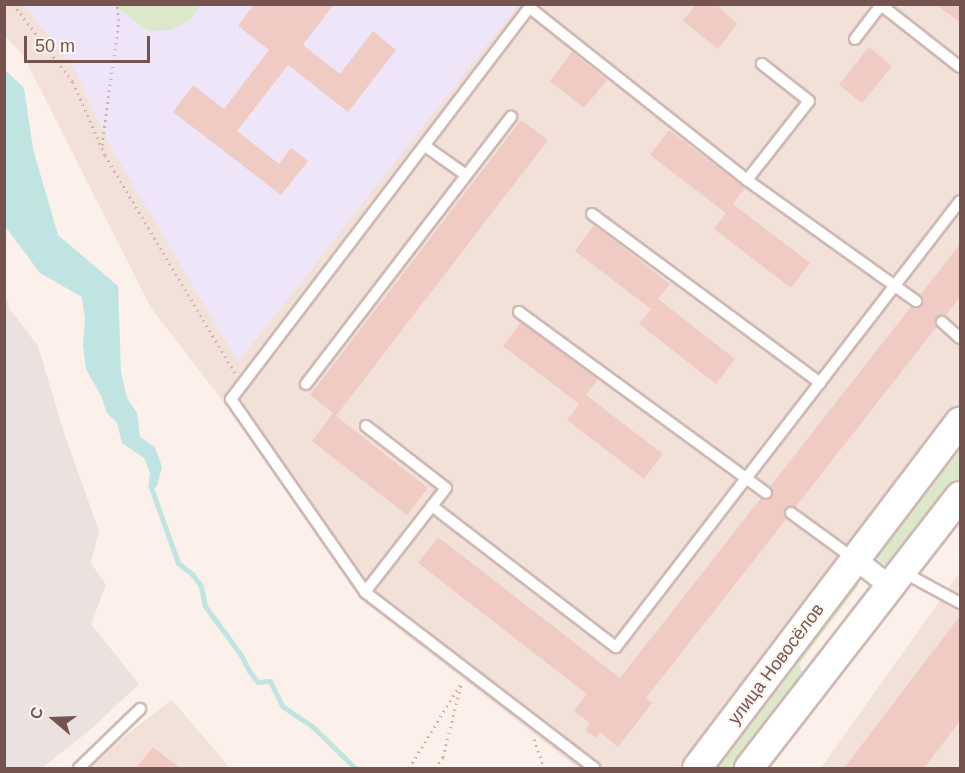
<!DOCTYPE html>
<meta charset="utf-8">
<style>
body{margin:0}
#map{position:relative;width:965px;height:773px;overflow:hidden;background:#fbf1ea;font-family:Arial,sans-serif}
div>[style]{position:absolute}
[style*='--x']{left:calc(var(--x)*1px);top:calc(var(--y)*1px);width:calc(var(--w)*1px);rotate:calc(var(--a)*1deg)}
.residential>*{inset:0;background:#f2e1d9}
.industrial>*{inset:0;background:#ebe2df}
.education>*{inset:0;background:#eee6f8}
.green>*{inset:0;background:#dce8c9}
.water>*{inset:0;background:#bfe4e2}
.stream>*{height:5px;margin:-2.5px;padding:0 2.5px;transform-origin:2.5px;border-radius:2.5px;background:#bfe4e2}
.building>*{inset:0;background:#efcbc3}
.path>*{height:3px;margin-top:-1.5px;transform-origin:0;background:repeating-linear-gradient(90deg,#d4aea6 0 1.5px,transparent 0 6px)}
.roads{filter:drop-shadow(2px 0 #cfb9b3) drop-shadow(-2px 0 #cfb9b3) drop-shadow(0 2px #cfb9b3) drop-shadow(0 -2px #cfb9b3)}
.lane>*{height:10px;margin:-5px;padding:0 5px;transform-origin:5px;border-radius:5px;background:#fff}
.street>*{height:20px;margin:-10px;padding:0 10px;transform-origin:10px;border-radius:10px;background:#fff}
.secondary>*{height:28px;margin:-14px;padding:0 14px;transform-origin:14px;border-radius:14px;background:#fff}
span{translate:-50% -50%;white-space:nowrap;text-align:center;line-height:1.15;-webkit-text-stroke:4.5px #fef6f0;paint-order:stroke}
.street-label{font-size:18px;color:#75544f}
.frame{position:absolute;inset:0;border:6px solid #75544f;pointer-events:none}
.north{position:absolute;left:24px;top:689px;width:60px;height:60px;-webkit-text-stroke:4px #fef6f0;paint-order:stroke;rotate:289deg;font-size:16px;font-weight:700;line-height:24px;text-align:center;color:#75544f}
.north::after{content:'';display:block;margin:auto;width:21px;height:27px;background:#75544f;clip-path:polygon(50% 0,100% 100%,50% 72%,0 100%)}
.scale{position:absolute;left:24px;top:36px;width:126px;height:27px;box-sizing:border-box;border:3px solid #75544f;border-top:0;padding-left:8px;font-size:18px;line-height:21px;white-space:nowrap;color:#75544f;-webkit-text-stroke:4px #fef6f0;paint-order:stroke}
</style>
<div id="map">
<div class="residential">
<i style="clip-path:polygon(4px 5px,960px 5px,960px 412px,678px 768px,578px 768px,361px 600px,222px 400px,151px 308px,23px 55px,5px 36px)"></i>
<i style="clip-path:polygon(960px 572px,960px 768px,821px 768px)"></i>
<i style="clip-path:polygon(172px 700px,230px 768px,83px 768px)"></i>
</div>
<div class="industrial">
<i style="clip-path:polygon(5px 288px,9px 308px,38px 346px,65px 436px,99px 531px,91px 563px,106px 585px,91px 624px,139px 684px,90px 730px,42px 768px,5px 768px)"></i>
</div>
<div class="education">
<i style="clip-path:polygon(24px 5px,518px 5px,238px 362px,108px 142px,75px 71px)"></i>
</div>
<div class="green">
<i style="clip-path:polygon(114px 5px,200px 5px,190px 20px,170px 30px,148px 31px)"></i>
<i style="clip-path:polygon(960px 440px,960px 481px,895px 566px,884px 564px,876px 557px,876px 551px)"></i>
<i style="clip-path:polygon(853px 579px,859px 580px,859px 585px,799px 664px,805px 679px,736px 768px,710px 768px)"></i>
</div>
<div class="water">
<i style="clip-path:polygon(4px 69px,24px 88px,33px 149px,58px 235px,118px 286px,121px 372px,127px 398px,137px 413px,140px 437px,155px 447px,162px 467px,157px 486px,152px 490px,148px 488px,150px 473px,144px 458px,122px 443px,117px 423px,107px 413px,101px 396px,86px 369px,83px 345px,85px 320px,82px 297px,40px 273px,5px 226px)"></i>
</div>
<div class="stream">
<i style="--x:152;--y:490;--w:77;--a:70.4"></i>
<i style="--x:178;--y:563;--w:18;--a:38"></i>
<i style="--x:192;--y:574;--w:15;--a:53"></i>
<i style="--x:201;--y:586;--w:20;--a:79"></i>
<i style="--x:205;--y:606;--w:61;--a:53.7"></i>
<i style="--x:241;--y:655;--w:18;--a:63"></i>
<i style="--x:249;--y:671;--w:14;--a:51"></i>
<i style="--x:258;--y:682;--w:12;--a:-5"></i>
<i style="--x:270;--y:681;--w:28;--a:64"></i>
<i style="--x:282;--y:706;--w:37;--a:34"></i>
<i style="--x:313;--y:727;--w:59;--a:44.3"></i>
</div>
<div class="building">
<i style="clip-path:polygon(254px 4px,334px 4px,303px 45px,340px 74px,373px 31px,396px 50px,348px 112px,288px 65px,237px 131px,279px 164px,291px 148px,308px 161px,281px 195px,173px 112px,193px 85px,224px 109px,269px 50px,238px 26px)"></i>
<i style="clip-path:polygon(696px 4px,716px 4px,737px 24px,718px 49px,683px 21px)"></i>
<i style="clip-path:polygon(935px 4px,960px 4px,960px 22px)"></i>
<i style="clip-path:polygon(869px 47px,892px 66px,862px 103px,839px 85px)"></i>
<i style="clip-path:polygon(572px 52px,607px 80px,584px 108px,550px 81px)"></i>
<i style="clip-path:polygon(521px 120px,548px 140px,336px 416px,428px 488px,407px 515px,312px 441px,333px 413px,310px 395px)"></i>
<i style="clip-path:polygon(669px 130px,745px 188px,733px 204px,810px 263px,791px 288px,714px 229px,726px 213px,650px 155px)"></i>
<i style="clip-path:polygon(594px 225px,670px 284px,658px 299px,735px 359px,716px 384px,639px 324px,651px 309px,575px 251px)"></i>
<i style="clip-path:polygon(960px 244px,960px 297px,646px 698px,652px 703px,618px 747px,600px 732px,596px 738px,585px 730px,590px 723px,574px 711px,587px 694px,418px 563px,438px 537px,620px 678px)"></i>
<i style="clip-path:polygon(522px 321px,598px 379px,586px 395px,663px 454px,644px 479px,567px 420px,579px 404px,503px 346px)"></i>
<i style="clip-path:polygon(960px 616px,960px 721px,924px 768px,844px 768px)"></i>
<i style="clip-path:polygon(153px 747px,180px 768px,136px 768px)"></i>
</div>
<div class="path">
<i style="--x:13;--y:4;--w:98;--a:52.4"></i>
<i style="--x:73;--y:82;--w:80;--a:66.3"></i>
<i style="--x:105;--y:155;--w:254;--a:59.2"></i>
<i style="--x:102;--y:145;--w:126;--a:-82.3"></i>
<i style="--x:119;--y:20;--w:16;--a:-97"></i>
<i style="--x:534;--y:739;--w:31;--a:71"></i>
<i style="--x:409;--y:768;--w:100;--a:-58.5"></i>
<i style="--x:435;--y:768;--w:14;--a:-54"></i>
<i style="--x:443;--y:757;--w:74;--a:-76"></i>
</div>
<div class="roads">
<div class="lane">
<i style="--x:532;--y:4;--w:497;--a:127.3"></i>
<i style="--x:231;--y:399;--w:235;--a:55.2"></i>
<i style="--x:365;--y:592;--w:289;--a:37.5"></i>
<i style="--x:530;--y:8;--w:277;--a:38.4"></i>
<i style="--x:747;--y:180;--w:208;--a:35.6"></i>
<i style="--x:855;--y:39;--w:43;--a:-52.6"></i>
<i style="--x:881;--y:5;--w:100;--a:38.1"></i>
<i style="--x:425;--y:146;--w:50;--a:35.3"></i>
<i style="--x:747;--y:180;--w:100;--a:-51.9"></i>
<i style="--x:809;--y:101;--w:60;--a:-141.8"></i>
<i style="--x:592;--y:214;--w:284;--a:36.5"></i>
<i style="--x:519;--y:312;--w:306;--a:36.2"></i>
<i style="--x:942;--y:322;--w:24;--a:42"></i>
<i style="--x:306;--y:384;--w:337;--a:-52.5"></i>
<i style="--x:366;--y:426;--w:101;--a:37.8"></i>
<i style="--x:446;--y:488;--w:23;--a:128"></i>
<i style="--x:791;--y:513;--w:78;--a:36.1"></i>
<i style="--x:903;--y:572;--w:65;--a:28.5"></i>
<i style="--x:365;--y:592;--w:109;--a:-52.1"></i>
<i style="--x:432;--y:506;--w:232;--a:37.5"></i>
<i style="--x:616;--y:647;--w:563;--a:-52.36"></i>
<i style="--x:79;--y:768;--w:85;--a:-44"></i>
</div>
<div class="street">
<i style="--x:855;--y:559;--w:44;--a:37.6"></i>
</div>
<div class="secondary">
<i style="--x:697;--y:768;--w:435;--a:-52.8"></i>
<i style="--x:749;--y:768;--w:344;--a:-52.2"></i>
</div>
</div>
<div class="street-label">
<span style="left:776px;top:664px;rotate:-53deg">улица Новосёлов</span>
</div>
<div class="frame"></div>
<div class="north">С</div>
<div class="scale">50 m</div>
</div>
